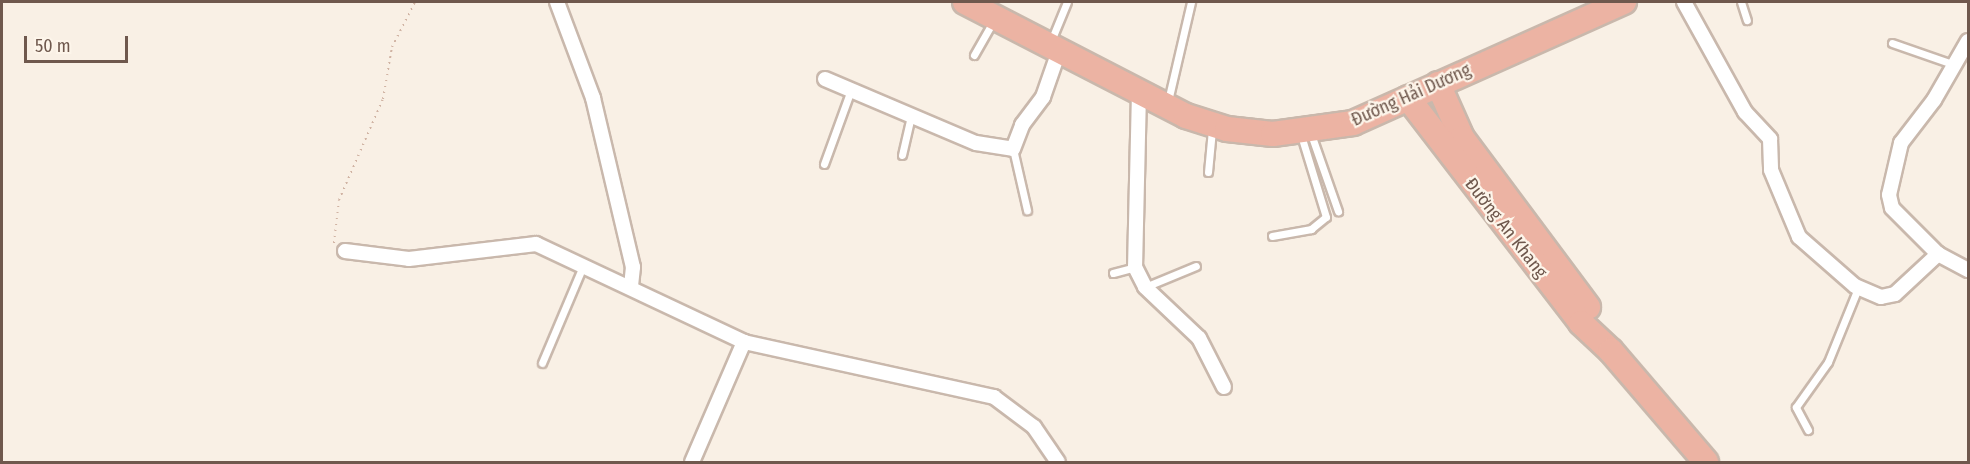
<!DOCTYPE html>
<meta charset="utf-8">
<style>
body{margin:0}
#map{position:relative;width:1970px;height:464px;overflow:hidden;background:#f9f0e5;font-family:"Fira Sans Condensed",sans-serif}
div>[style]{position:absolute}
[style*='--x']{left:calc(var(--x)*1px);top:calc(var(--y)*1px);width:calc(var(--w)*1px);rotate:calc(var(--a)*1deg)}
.path>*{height:2px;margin-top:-1px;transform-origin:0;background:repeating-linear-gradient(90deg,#d0b3a3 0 1.5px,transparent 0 6px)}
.roads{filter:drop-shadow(2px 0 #c9b8ac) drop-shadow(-2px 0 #c9b8ac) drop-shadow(0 2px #c9b8ac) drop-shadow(0 -2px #c9b8ac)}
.lane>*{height:7px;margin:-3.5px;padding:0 3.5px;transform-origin:3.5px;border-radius:3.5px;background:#fff}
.street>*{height:14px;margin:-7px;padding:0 7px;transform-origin:7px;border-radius:7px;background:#fff}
.highway>*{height:24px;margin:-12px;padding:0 12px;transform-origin:12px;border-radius:12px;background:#ecb3a3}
span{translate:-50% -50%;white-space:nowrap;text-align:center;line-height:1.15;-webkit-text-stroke:4.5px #fdf5ea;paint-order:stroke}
.street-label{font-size:18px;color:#6f584d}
.frame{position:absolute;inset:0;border:3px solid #6f584d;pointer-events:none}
.scale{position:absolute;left:24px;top:36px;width:104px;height:27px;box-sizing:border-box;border:3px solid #6f584d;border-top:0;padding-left:8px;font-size:18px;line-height:21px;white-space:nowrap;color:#6f584d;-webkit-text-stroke:4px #fdf5ea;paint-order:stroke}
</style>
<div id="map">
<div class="path">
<i style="--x:334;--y:243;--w:43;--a:-83.4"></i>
<i style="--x:339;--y:200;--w:110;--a:-66.5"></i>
<i style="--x:383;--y:99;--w:53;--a:-80.2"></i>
<i style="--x:392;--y:47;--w:51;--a:-62.9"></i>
</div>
<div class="roads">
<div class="lane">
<i style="--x:1741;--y:2;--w:19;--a:72"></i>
<i style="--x:1051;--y:41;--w:42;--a:-67.7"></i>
<i style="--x:1892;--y:43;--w:67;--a:19.2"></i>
<i style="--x:974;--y:55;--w:40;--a:-60.3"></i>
<i style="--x:1168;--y:101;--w:102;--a:-76.9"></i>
<i style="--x:1311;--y:134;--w:82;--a:70.7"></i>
<i style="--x:1013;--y:149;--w:63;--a:77.1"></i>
<i style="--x:902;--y:155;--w:40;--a:-77"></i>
<i style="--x:824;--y:164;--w:79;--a:-70"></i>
<i style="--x:1208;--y:172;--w:42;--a:-84.6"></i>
<i style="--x:1272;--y:236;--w:40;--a:-10"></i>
<i style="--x:1311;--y:229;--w:19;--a:-39"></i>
<i style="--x:1326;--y:217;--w:86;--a:-107"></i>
<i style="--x:1113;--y:273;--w:23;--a:-15"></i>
<i style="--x:1145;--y:287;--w:55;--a:-22.4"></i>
<i style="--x:542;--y:363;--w:105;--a:-67.1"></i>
<i style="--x:1808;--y:430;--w:26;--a:-118"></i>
<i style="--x:1796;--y:407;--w:55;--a:-54.6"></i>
<i style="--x:1828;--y:362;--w:80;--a:-67.9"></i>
</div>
<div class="street">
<i style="--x:557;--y:2;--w:103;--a:69.4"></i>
<i style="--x:593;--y:98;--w:174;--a:76.7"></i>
<i style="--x:633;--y:267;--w:20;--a:96"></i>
<i style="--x:1684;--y:2;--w:126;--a:61"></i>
<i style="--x:1745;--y:112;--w:37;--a:47"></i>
<i style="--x:1770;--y:139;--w:31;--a:88"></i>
<i style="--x:1771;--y:170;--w:73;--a:67.3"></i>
<i style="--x:1799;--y:237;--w:74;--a:41.2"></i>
<i style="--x:1855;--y:286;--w:28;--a:23"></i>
<i style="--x:1881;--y:297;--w:14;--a:-12"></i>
<i style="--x:1895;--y:294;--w:59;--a:-42.9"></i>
<i style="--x:1968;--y:41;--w:68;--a:120"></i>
<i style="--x:1934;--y:100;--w:54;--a:127.5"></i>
<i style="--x:1901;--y:143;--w:53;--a:103"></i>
<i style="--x:1889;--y:195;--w:13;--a:77"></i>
<i style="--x:1892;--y:208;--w:65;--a:45"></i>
<i style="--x:1938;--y:254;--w:34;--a:28"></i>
<i style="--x:825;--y:79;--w:164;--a:23"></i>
<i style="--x:976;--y:143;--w:37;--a:9"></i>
<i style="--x:1013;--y:149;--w:26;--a:-69"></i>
<i style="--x:1022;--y:125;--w:35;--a:-53"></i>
<i style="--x:1043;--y:97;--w:49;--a:-70.8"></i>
<i style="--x:1139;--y:92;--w:175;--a:91.3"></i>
<i style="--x:1135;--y:267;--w:22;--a:63"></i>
<i style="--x:1145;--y:287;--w:74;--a:43.4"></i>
<i style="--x:1199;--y:338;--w:55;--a:63"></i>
<i style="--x:345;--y:251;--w:64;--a:7.1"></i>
<i style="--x:409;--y:259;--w:128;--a:-6.7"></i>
<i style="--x:536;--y:244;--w:230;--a:25.2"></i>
<i style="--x:744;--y:342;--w:256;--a:12.4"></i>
<i style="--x:994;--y:397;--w:50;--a:36.9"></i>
<i style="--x:1034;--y:427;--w:42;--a:55.6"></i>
<i style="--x:692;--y:462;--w:131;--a:-66.6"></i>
</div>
<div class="highway">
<i style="--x:965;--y:2;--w:249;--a:27.3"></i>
<i style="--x:1186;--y:116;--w:43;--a:17.6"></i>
<i style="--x:1227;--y:129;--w:46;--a:6.2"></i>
<i style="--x:1273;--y:134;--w:81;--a:-7.8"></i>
<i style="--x:1353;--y:123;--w:297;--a:-24.1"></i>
<i style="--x:1438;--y:84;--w:59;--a:66"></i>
<i style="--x:1462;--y:138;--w:211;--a:53.3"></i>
<i style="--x:1408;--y:98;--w:284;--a:52.4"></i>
<i style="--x:1581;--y:323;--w:41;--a:43"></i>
<i style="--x:1611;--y:351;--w:146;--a:49.4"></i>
</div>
</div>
<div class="street-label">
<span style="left:1411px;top:95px;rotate:-24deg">Đường Hải Dương</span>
<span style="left:1506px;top:228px;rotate:52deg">Đường An Khang</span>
</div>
<div class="frame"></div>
<div class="scale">50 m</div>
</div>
